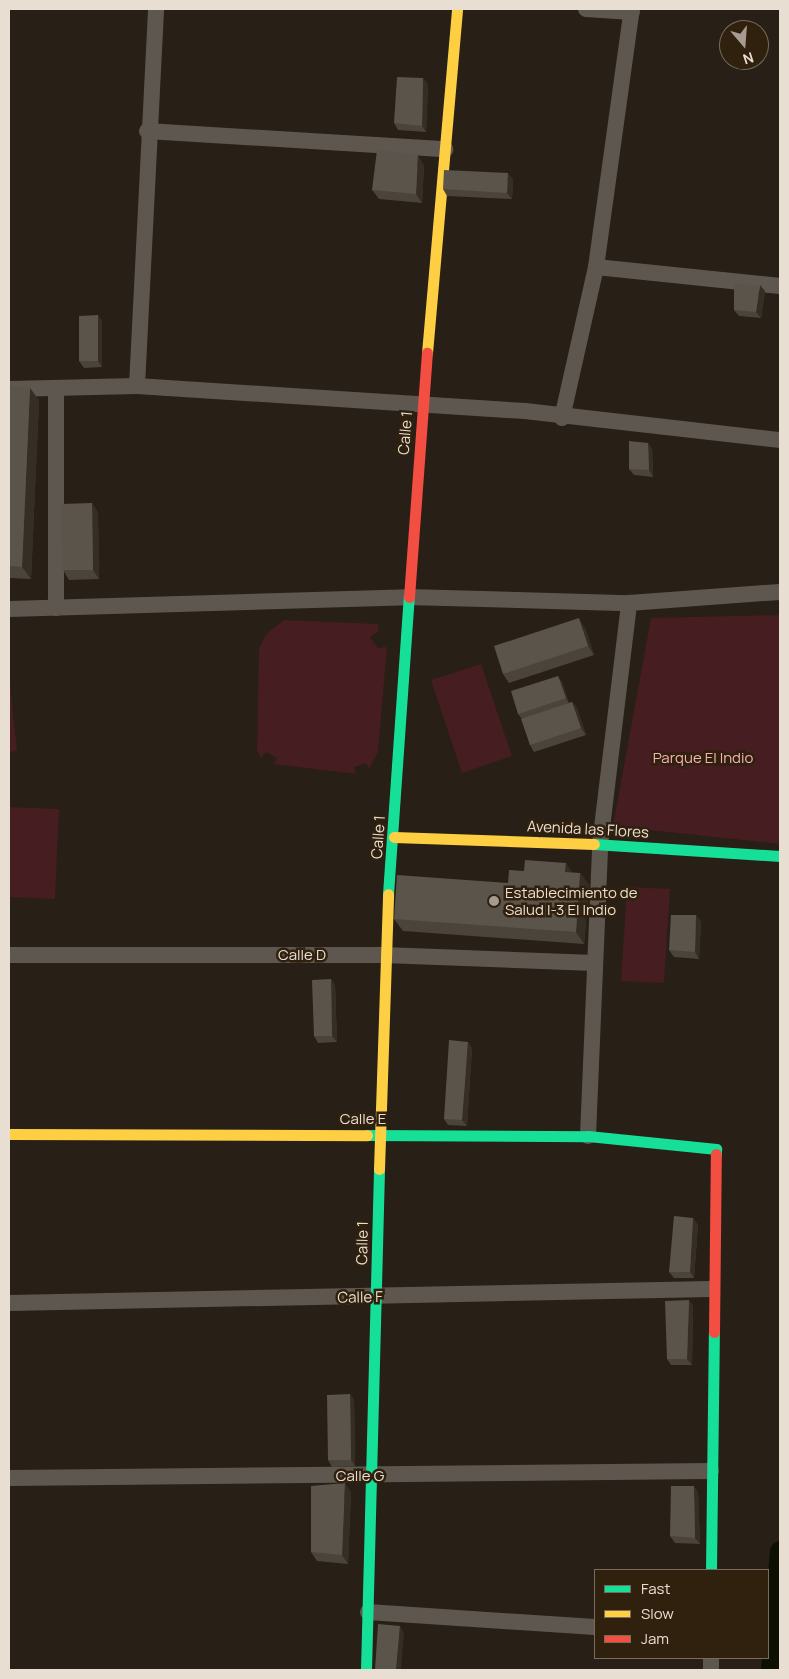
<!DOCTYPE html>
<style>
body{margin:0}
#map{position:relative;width:789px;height:1679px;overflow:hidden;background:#281f16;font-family:Manrope,sans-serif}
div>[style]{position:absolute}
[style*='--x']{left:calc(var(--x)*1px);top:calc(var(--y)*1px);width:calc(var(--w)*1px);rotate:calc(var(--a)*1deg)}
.green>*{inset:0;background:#461d20}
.canal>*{height:20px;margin:-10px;padding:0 10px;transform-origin:10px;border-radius:10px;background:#0c0f02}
.street>*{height:16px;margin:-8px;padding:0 8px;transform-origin:8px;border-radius:8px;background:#5e5750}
.fast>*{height:11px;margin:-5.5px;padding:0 5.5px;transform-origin:5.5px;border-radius:5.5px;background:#16e098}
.slow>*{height:11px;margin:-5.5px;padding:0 5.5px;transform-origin:5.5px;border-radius:5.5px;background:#ffcf43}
.jam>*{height:11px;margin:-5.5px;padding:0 5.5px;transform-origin:5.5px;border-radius:5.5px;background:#f24e42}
.wall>*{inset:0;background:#4a443a}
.shaded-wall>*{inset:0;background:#352e25}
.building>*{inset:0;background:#5b544b}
.dots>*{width:14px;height:14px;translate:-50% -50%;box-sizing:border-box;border:2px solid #30200e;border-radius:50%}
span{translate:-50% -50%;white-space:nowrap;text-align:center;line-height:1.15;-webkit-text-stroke:5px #30200e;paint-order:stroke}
.street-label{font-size:15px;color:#e9ded2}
.park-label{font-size:15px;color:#f7b0b3}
.poi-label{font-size:15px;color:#e9ded2}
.left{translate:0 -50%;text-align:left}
.frame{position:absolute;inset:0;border:10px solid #e9ded2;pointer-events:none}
.legend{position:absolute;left:594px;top:1569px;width:175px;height:90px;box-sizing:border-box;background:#30200e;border:1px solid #7a6c5c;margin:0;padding:6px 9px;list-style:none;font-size:15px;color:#e9ded2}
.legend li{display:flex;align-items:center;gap:10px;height:25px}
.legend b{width:25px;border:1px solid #7a6c5c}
.north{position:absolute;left:719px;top:20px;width:50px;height:50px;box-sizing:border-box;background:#30200e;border:1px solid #7a6c5c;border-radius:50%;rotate:162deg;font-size:14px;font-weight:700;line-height:20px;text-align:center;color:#e9ded2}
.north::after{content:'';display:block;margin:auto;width:18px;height:22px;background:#a59b90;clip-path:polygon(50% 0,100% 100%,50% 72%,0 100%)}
</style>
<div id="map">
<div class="green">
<i style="clip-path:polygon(780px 615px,780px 844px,613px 826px,651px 618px)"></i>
<i style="clip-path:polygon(284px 620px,378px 624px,379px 631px,370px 637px,378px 648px,387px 647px,378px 752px,369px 769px,366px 763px,354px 767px,356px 774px,274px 764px,277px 758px,266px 752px,261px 758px,257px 751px,259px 649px,266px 634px)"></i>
<i style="clip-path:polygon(481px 664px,512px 756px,462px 773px,431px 680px)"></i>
<i style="clip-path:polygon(9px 674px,17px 751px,9px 752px)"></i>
<i style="clip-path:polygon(9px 807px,59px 809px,55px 899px,9px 897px)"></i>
<i style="clip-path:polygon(627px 887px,670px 889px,664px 983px,621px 981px)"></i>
</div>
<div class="canal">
<i style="--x:771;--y:1670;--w:119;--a:-85.7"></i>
</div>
<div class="street">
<i style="--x:586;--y:9;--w:46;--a:3.7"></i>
<i style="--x:147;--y:131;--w:299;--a:3.5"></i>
<i style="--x:596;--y:267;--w:185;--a:5.9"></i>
<i style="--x:137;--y:386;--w:377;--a:-87.1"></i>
<i style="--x:9;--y:389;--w:128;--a:-1.3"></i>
<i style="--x:137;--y:386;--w:389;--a:3.7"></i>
<i style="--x:525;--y:411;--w:257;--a:6.5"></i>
<i style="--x:562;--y:418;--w:155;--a:-77.3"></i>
<i style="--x:596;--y:267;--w:260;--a:-82.1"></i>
<i style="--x:56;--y:608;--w:220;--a:-90"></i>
<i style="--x:9;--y:609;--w:399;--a:-1.7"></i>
<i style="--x:408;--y:597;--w:221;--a:1.6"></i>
<i style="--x:629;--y:603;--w:151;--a:-4.2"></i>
<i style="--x:9;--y:955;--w:375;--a:0"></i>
<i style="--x:384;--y:955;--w:211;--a:2.2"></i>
<i style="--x:588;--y:1136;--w:292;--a:-87.6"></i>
<i style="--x:600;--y:844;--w:243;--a:-83.1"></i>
<i style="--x:9;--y:1303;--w:702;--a:-1.14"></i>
<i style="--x:9;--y:1478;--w:702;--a:-0.57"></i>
<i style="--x:368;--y:1612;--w:227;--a:3.8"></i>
<i style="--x:711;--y:1658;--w:12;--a:90"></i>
</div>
<div class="fast">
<i style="--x:594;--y:844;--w:186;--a:3.7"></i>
<i style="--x:388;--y:894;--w:298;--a:-86"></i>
<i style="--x:367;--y:1135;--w:221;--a:0.3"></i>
<i style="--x:588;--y:1136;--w:129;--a:5.8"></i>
<i style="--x:716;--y:1149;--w:5;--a:90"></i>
<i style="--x:711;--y:1570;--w:238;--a:-89.3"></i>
<i style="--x:366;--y:1670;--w:501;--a:-88.51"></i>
</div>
<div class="slow">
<i style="--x:427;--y:353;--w:345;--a:-85"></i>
<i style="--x:394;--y:837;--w:200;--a:2"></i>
<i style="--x:9;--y:1134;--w:358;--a:0.2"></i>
<i style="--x:379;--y:1169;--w:275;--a:-88.1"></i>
</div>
<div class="jam">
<i style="--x:409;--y:597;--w:245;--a:-85.8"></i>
<i style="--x:714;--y:1332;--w:178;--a:-89.4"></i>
</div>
<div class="wall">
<i style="clip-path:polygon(423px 78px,428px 85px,426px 132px,398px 130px,394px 123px)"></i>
<i style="clip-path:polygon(424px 165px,422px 203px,379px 199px,372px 190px)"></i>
<i style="clip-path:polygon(513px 179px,512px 199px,447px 196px,443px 189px)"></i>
<i style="clip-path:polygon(765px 291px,761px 318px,739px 316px,734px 310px)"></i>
<i style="clip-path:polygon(98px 315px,102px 322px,102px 367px,84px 368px,79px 361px)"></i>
<i style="clip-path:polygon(9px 386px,39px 400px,31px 579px,9px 578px)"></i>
<i style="clip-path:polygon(648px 443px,652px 449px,653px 477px,634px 475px,629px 469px)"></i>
<i style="clip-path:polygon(92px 503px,98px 513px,99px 579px,69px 580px,63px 570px)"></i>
<i style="clip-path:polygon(585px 628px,594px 655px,509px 683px,503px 674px)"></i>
<i style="clip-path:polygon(558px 676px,562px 682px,569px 703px,572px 702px,577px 708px,586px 735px,534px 752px,530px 745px,522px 719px,518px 714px)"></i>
<i style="clip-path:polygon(573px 873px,580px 873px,589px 885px,584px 944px,403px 931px,394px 919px,508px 883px)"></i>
<i style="clip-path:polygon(696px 915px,701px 922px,699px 959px,674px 957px,669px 950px)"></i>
<i style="clip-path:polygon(331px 979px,335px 985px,337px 1042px,318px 1043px,314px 1036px)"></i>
<i style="clip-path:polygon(472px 1048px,467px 1126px,448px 1125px,444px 1119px)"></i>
<i style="clip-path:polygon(693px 1218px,698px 1225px,694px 1278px,674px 1278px,669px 1272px)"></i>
<i style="clip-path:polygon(689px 1300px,693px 1306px,692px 1365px,671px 1365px,667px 1359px)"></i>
<i style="clip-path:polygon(350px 1394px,354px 1400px,355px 1466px,332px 1467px,328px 1460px)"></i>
<i style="clip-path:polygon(351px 1492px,348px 1564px,317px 1561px,311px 1552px)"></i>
<i style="clip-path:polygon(698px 1492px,700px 1544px,675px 1543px,670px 1536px)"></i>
</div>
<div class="shaded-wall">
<i style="clip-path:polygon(423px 78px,428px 85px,426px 132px,422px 126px)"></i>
<i style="clip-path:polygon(418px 155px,424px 165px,422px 203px,416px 194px)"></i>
<i style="clip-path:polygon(508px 173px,513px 179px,512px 199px,507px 193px)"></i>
<i style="clip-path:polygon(760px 285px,765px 291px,761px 318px,756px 312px)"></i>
<i style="clip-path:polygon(98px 315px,102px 322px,102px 367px,98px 361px)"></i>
<i style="clip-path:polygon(30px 388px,39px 400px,31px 579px,22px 567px)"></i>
<i style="clip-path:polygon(648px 443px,652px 449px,653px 477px,649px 470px)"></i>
<i style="clip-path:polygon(92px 503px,98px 513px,99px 579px,93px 570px)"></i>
<i style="clip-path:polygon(579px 618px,585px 628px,594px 655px,588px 646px)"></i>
<i style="clip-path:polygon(558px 676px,562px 682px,570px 705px,566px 698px)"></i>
<i style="clip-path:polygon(572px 702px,577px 708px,586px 735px,581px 728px)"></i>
<i style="clip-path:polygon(566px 863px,574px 875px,565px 872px)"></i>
<i style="clip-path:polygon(580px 873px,589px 885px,584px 944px,576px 932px)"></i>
<i style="clip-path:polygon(696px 915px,701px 922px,699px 959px,695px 952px)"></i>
<i style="clip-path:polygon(331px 979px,335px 985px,337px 1042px,332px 1036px)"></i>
<i style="clip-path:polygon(468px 1042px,472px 1048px,467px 1126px,462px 1120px)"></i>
<i style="clip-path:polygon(693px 1218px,698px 1225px,694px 1278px,690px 1272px)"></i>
<i style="clip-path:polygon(689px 1300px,693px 1306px,692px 1365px,687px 1359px)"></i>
<i style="clip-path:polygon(350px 1394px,354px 1400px,355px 1466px,351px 1460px)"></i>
<i style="clip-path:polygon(345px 1483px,351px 1492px,348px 1564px,342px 1555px)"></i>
<i style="clip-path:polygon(694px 1486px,698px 1492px,700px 1544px,695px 1538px)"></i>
<i style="clip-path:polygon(400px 1626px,404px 1633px,401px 1670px,396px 1670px)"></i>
</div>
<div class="building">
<i style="clip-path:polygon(397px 77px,423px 78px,422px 126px,394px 123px)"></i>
<i style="clip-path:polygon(377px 150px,418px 155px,416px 194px,372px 190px)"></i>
<i style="clip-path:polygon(444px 170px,508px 173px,507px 193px,443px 189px)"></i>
<i style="clip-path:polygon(734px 284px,760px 285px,756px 312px,734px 310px)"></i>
<i style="clip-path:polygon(98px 315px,98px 361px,79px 361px,79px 316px)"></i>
<i style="clip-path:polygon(9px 386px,30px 388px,22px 567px,9px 566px)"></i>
<i style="clip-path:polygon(629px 441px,648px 443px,649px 470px,629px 469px)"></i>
<i style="clip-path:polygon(92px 503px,93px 570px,63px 570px,61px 504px)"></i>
<i style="clip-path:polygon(579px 618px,588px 646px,503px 674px,494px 646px)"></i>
<i style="clip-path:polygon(558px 676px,566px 698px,518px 714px,511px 691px)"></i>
<i style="clip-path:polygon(572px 702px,581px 728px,530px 745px,521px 719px)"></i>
<i style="clip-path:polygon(525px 860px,566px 863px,565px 872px,580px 873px,576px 932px,394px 919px,397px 875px,508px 883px,509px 870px,524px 871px)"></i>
<i style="clip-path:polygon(671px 915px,696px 915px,695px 952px,669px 950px)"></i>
<i style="clip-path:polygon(331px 979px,332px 1036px,314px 1036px,312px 980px)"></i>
<i style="clip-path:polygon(449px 1040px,468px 1042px,462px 1120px,444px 1119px)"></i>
<i style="clip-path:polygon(674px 1216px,693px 1218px,690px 1272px,669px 1272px)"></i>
<i style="clip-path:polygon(689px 1300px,687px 1359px,667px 1359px,665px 1301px)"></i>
<i style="clip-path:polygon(350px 1394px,351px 1460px,328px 1460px,327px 1395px)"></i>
<i style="clip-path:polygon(345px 1483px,342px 1555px,311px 1552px,311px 1486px)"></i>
<i style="clip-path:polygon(671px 1486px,694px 1486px,695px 1538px,670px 1536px)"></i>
<i style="clip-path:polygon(378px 1624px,400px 1626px,396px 1670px,375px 1670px)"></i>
</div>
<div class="dots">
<i style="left:494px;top:901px;background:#a59b90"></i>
</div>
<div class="street-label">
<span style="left:405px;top:433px;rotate:-85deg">Calle 1</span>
<span style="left:588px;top:829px;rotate:3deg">Avenida las Flores</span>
<span style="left:378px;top:837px;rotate:-86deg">Calle 1</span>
<span style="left:302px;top:955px">Calle D</span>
<span style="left:363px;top:1119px">Calle E</span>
<span style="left:362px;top:1243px;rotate:-89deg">Calle 1</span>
<span style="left:360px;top:1297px;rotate:-1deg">Calle F</span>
<span style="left:360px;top:1476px">Calle G</span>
</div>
<div class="park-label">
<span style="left:703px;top:758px">Parque El Indio</span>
</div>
<div class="poi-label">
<span class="left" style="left:505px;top:901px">Establecimiento de<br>Salud I-3 El Indio</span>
</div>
<div class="frame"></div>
<ul class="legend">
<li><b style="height:6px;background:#16e098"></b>Fast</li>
<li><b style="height:6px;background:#ffcf43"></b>Slow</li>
<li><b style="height:6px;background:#f24e42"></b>Jam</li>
</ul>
<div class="north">N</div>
</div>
